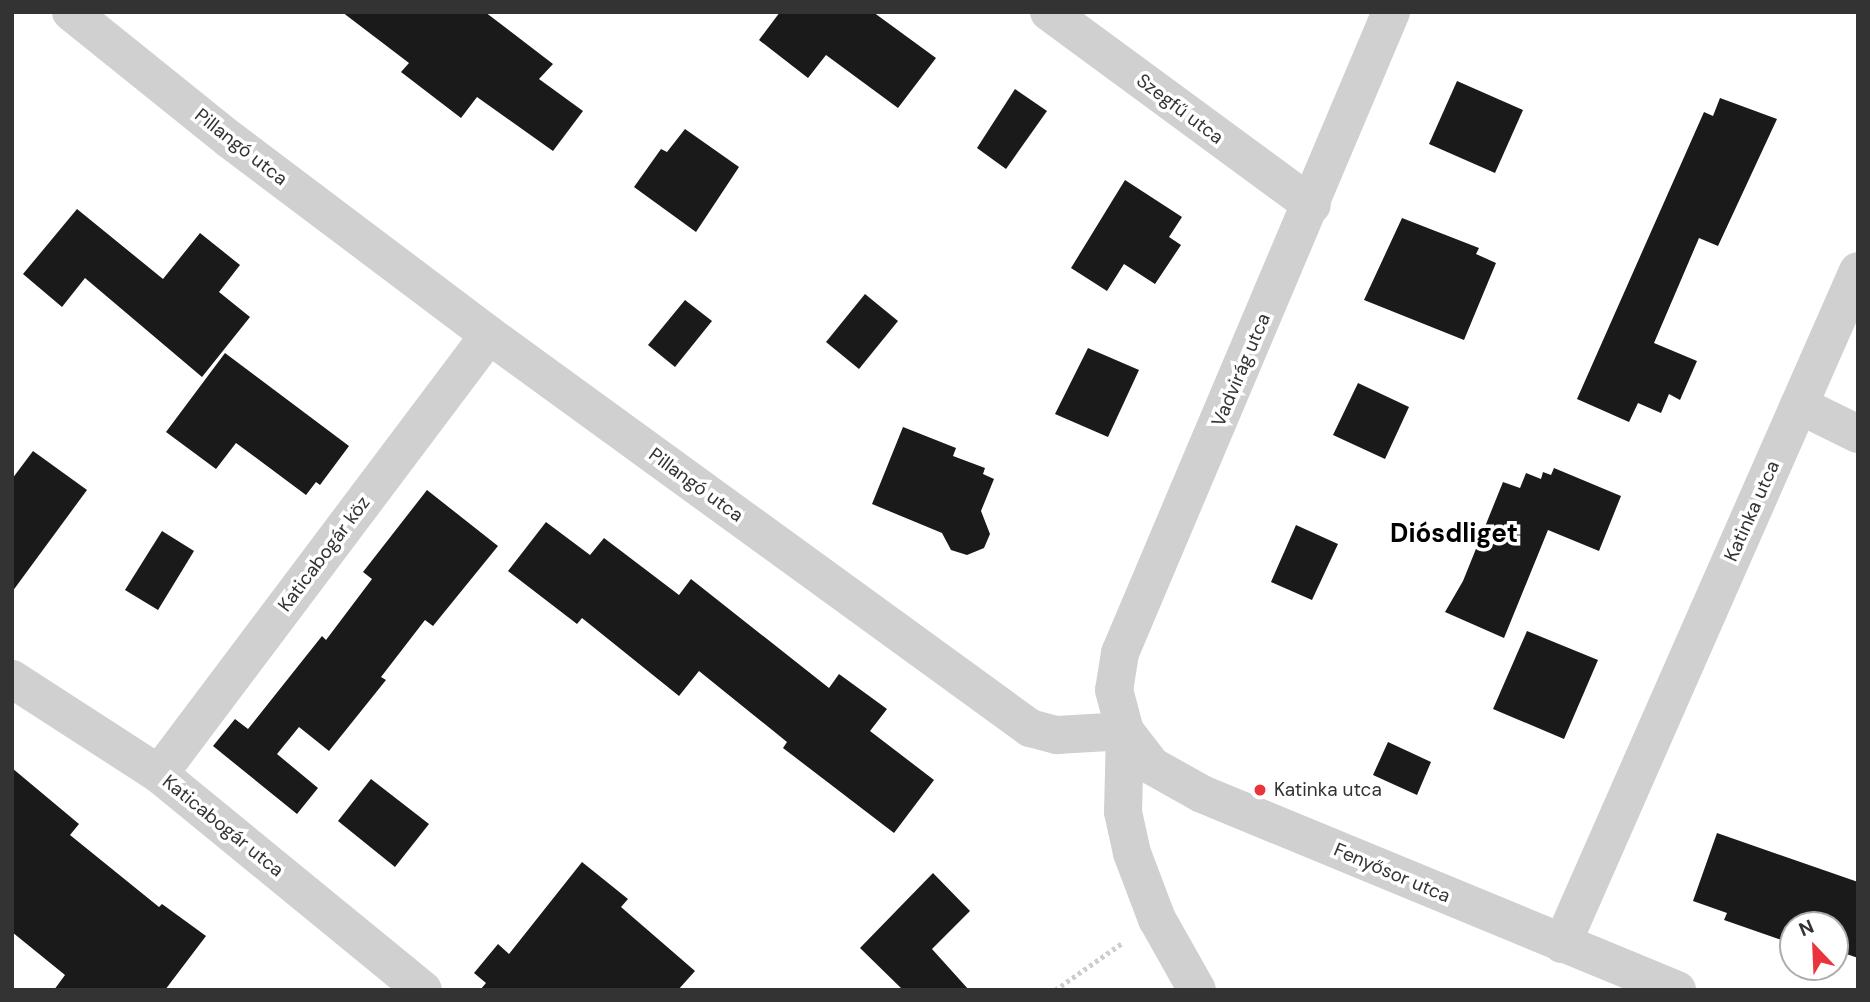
<!DOCTYPE html>
<meta charset="utf-8">
<style>
body{margin:0}
#map{position:relative;width:1870px;height:1002px;overflow:hidden;background:#fff;font-family:"DM Sans",sans-serif}
div>[style]{position:absolute}
[style*='--x']{left:calc(var(--x)*1px);top:calc(var(--y)*1px);width:calc(var(--w)*1px);rotate:calc(var(--a)*1deg)}
.building>*{inset:0;background:#1a1a1a}
.path>*{height:4.5px;margin-top:-2.25px;transform-origin:0;background:repeating-linear-gradient(90deg,#cdcdcd 0 3.5px,transparent 0 7px)}
.minor>*{height:38px;margin:-19px;padding:0 19px;transform-origin:19px;border-radius:19px;background:#d0d0d0}
.tertiary>*{height:38px;margin:-19px;padding:0 19px;transform-origin:19px;border-radius:19px;background:#d0d0d0}
.dots>*{width:19px;height:19px;translate:-50% -50%;box-sizing:border-box;border:4px solid #fff;border-radius:50%}
span{translate:-50% -50%;white-space:nowrap;text-align:center;line-height:1.15;-webkit-text-stroke:7px #fff;paint-order:stroke}
.street-label{font-size:19px;color:#333}
.poi-label{font-size:19px;color:#333}
.left{translate:0 -50%;text-align:left}
.district-label{font-size:26px;color:#000;font-weight:700}
.frame{position:absolute;inset:0;border:14px solid #333;pointer-events:none}
.north{position:absolute;left:1779px;top:911px;width:70px;height:70px;box-sizing:border-box;background:#fff;border:2px solid #adadad;border-radius:50%;rotate:337deg;font-size:19px;font-weight:700;line-height:28px;text-align:center;color:#333}
.north::after{content:'';display:block;margin:auto;width:24px;height:32px;background:#ea343b;clip-path:polygon(50% 0,100% 100%,50% 72%,0 100%)}
</style>
<div id="map">
<div class="building">
<i style="clip-path:polygon(342px 12px,485px 12px,553px 64px,539px 79px,583px 111px,553px 151px,477px 97px,461px 118px,401px 72px,409px 63px)"></i>
<i style="clip-path:polygon(780px 12px,873px 12px,936px 58px,898px 108px,826px 55px,808px 78px,759px 40px)"></i>
<i style="clip-path:polygon(1457px 81px,1523px 110px,1495px 173px,1429px 144px)"></i>
<i style="clip-path:polygon(1015px 89px,1047px 111px,1006px 169px,977px 148px)"></i>
<i style="clip-path:polygon(1720px 98px,1777px 119px,1718px 246px,1699px 238px,1654px 343px,1697px 361px,1680px 400px,1669px 394px,1661px 413px,1638px 403px,1629px 422px,1577px 399px,1704px 112px,1713px 116px)"></i>
<i style="clip-path:polygon(685px 129px,739px 167px,696px 232px,634px 187px,661px 149px,667px 152px)"></i>
<i style="clip-path:polygon(1125px 180px,1182px 217px,1169px 237px,1181px 245px,1155px 284px,1124px 264px,1107px 291px,1071px 268px)"></i>
<i style="clip-path:polygon(77px 209px,163px 279px,200px 233px,240px 265px,219px 292px,250px 317px,202px 377px,85px 278px,62px 307px,23px 274px)"></i>
<i style="clip-path:polygon(1402px 218px,1479px 248px,1476px 254px,1496px 263px,1464px 340px,1364px 300px)"></i>
<i style="clip-path:polygon(865px 294px,898px 321px,859px 369px,826px 342px)"></i>
<i style="clip-path:polygon(685px 300px,712px 321px,675px 367px,648px 345px)"></i>
<i style="clip-path:polygon(1088px 348px,1139px 370px,1108px 437px,1055px 414px)"></i>
<i style="clip-path:polygon(225px 353px,349px 446px,320px 485px,316px 482px,306px 495px,236px 443px,216px 469px,166px 432px)"></i>
<i style="clip-path:polygon(1358px 383px,1409px 407px,1385px 459px,1333px 435px)"></i>
<i style="clip-path:polygon(903px 427px,956px 448px,953px 456px,985px 468px,983px 474px,994px 479px,981px 511px,990px 534px,984px 548px,967px 555px,951px 550px,942px 533px,872px 504px)"></i>
<i style="clip-path:polygon(33px 451px,87px 490px,12px 592px,12px 479px)"></i>
<i style="clip-path:polygon(1554px 468px,1621px 496px,1599px 551px,1548px 530px,1504px 638px,1445px 612px,1463px 581px,1503px 482px,1520px 488px,1526px 473px,1541px 479px,1543px 472px,1551px 475px)"></i>
<i style="clip-path:polygon(427px 490px,498px 546px,433px 626px,425px 620px,381px 677px,386px 680px,329px 751px,299px 727px,277px 754px,318px 788px,297px 814px,213px 746px,235px 719px,248px 729px,322px 636px,326px 640px,372px 579px,363px 572px)"></i>
<i style="clip-path:polygon(546px 522px,590px 555px,604px 538px,679px 595px,691px 579px,829px 688px,839px 674px,887px 709px,870px 731px,934px 780px,894px 833px,783px 748px,787px 742px,699px 671px,679px 696px,582px 618px,577px 624px,508px 571px)"></i>
<i style="clip-path:polygon(1296px 525px,1338px 544px,1312px 600px,1271px 582px)"></i>
<i style="clip-path:polygon(162px 531px,194px 551px,158px 610px,125px 590px)"></i>
<i style="clip-path:polygon(1527px 631px,1598px 660px,1564px 739px,1493px 709px)"></i>
<i style="clip-path:polygon(1388px 742px,1431px 762px,1417px 795px,1373px 775px)"></i>
<i style="clip-path:polygon(12px 768px,79px 824px,70px 835px,159px 907px,162px 904px,206px 936px,165px 990px,54px 990px,65px 975px,12px 932px)"></i>
<i style="clip-path:polygon(371px 779px,429px 824px,395px 867px,338px 821px)"></i>
<i style="clip-path:polygon(1717px 833px,1858px 882px,1858px 958px,1835px 950px,1835px 925px,1793px 925px,1793px 944px,1724px 920px,1727px 913px,1693px 901px)"></i>
<i style="clip-path:polygon(582px 862px,628px 899px,621px 907px,695px 971px,678px 990px,480px 990px,486px 983px,474px 973px,498px 944px,509px 954px)"></i>
<i style="clip-path:polygon(933px 873px,970px 911px,932px 949px,969px 990px,903px 990px,860px 948px)"></i>
</div>
<div class="path">
<i style="--x:1055;--y:990;--w:82;--a:-35"></i>
</div>
<div class="minor">
<i style="--x:71;--y:12;--w:203;--a:38.8"></i>
<i style="--x:229;--y:139;--w:326;--a:37"></i>
<i style="--x:489;--y:335;--w:669;--a:36"></i>
<i style="--x:1030;--y:728;--w:28;--a:15"></i>
<i style="--x:1057;--y:735;--w:68;--a:-3.4"></i>
<i style="--x:1125;--y:731;--w:81;--a:91.4"></i>
<i style="--x:1123;--y:812;--w:42;--a:77.6"></i>
<i style="--x:1132;--y:853;--w:71;--a:69.3"></i>
<i style="--x:1157;--y:919;--w:81;--a:60.6"></i>
<i style="--x:1049;--y:12;--w:326;--a:36.3"></i>
<i style="--x:1799;--y:405;--w:66;--a:26.2"></i>
<i style="--x:12;--y:679;--w:175;--a:32.9"></i>
<i style="--x:159;--y:774;--w:341;--a:39.3"></i>
<i style="--x:159;--y:774;--w:549;--a:-53.07"></i>
<i style="--x:1562;--y:944;--w:735;--a:-66.26"></i>
</div>
<div class="tertiary">
<i style="--x:1391;--y:12;--w:696;--a:112.92"></i>
<i style="--x:1120;--y:653;--w:37;--a:99"></i>
<i style="--x:1114;--y:690;--w:42;--a:75"></i>
<i style="--x:1125;--y:731;--w:44;--a:52.4"></i>
<i style="--x:1152;--y:766;--w:57;--a:29.2"></i>
<i style="--x:1202;--y:794;--w:514;--a:22.42"></i>
</div>
<div class="dots">
<i style="left:1260px;top:790px;background:#ea343b"></i>
</div>
<div class="street-label">
<span style="left:1180px;top:109px;rotate:37deg">Szegfű utca</span>
<span style="left:241px;top:147px;rotate:38deg">Pillangó utca</span>
<span style="left:1241px;top:370px;rotate:-67deg">Vadvirág utca</span>
<span style="left:696px;top:485px;rotate:36deg">Pillangó utca</span>
<span style="left:1752px;top:511px;rotate:-66deg">Katinka utca</span>
<span style="left:324px;top:554px;rotate:-53deg">Katicabogár köz</span>
<span style="left:223px;top:826px;rotate:39deg">Katicabogár utca</span>
<span style="left:1392px;top:873px;rotate:23deg">Fenyősor utca</span>
</div>
<div class="poi-label">
<span class="left" style="left:1274px;top:790px">Katinka utca</span>
</div>
<div class="district-label">
<span style="left:1454px;top:534px">Diósdliget</span>
</div>
<div class="frame"></div>
<div class="north">N</div>
</div>
